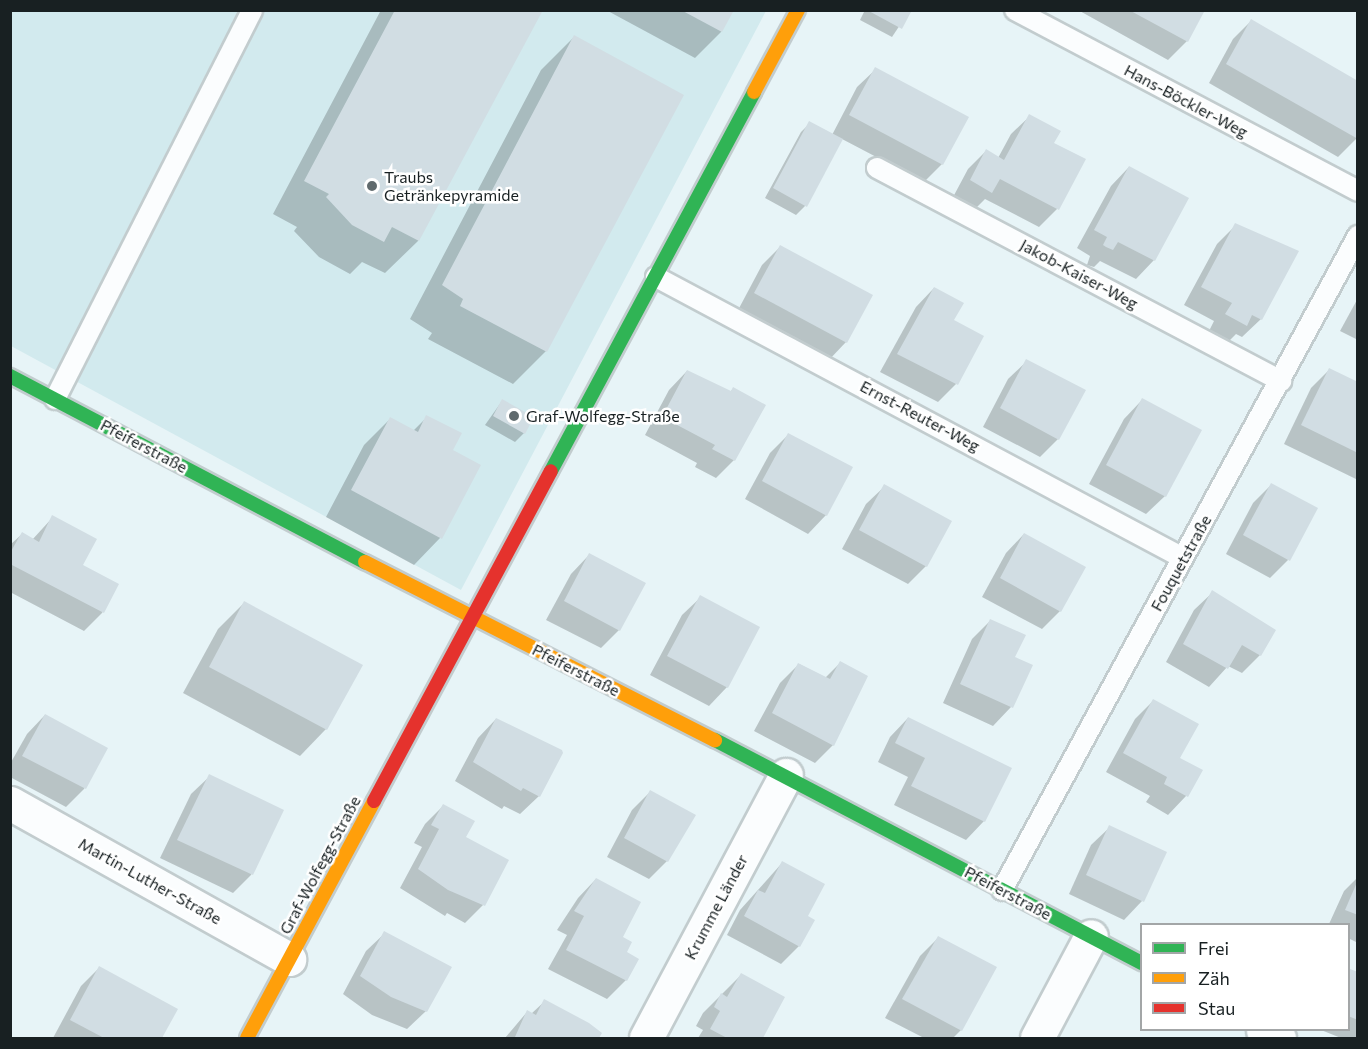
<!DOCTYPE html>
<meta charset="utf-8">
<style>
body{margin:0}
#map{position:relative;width:1368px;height:1049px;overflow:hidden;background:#e7f4f7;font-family:Commissioner,sans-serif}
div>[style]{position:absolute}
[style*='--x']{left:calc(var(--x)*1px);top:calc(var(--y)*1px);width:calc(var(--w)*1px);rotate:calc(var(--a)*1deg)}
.built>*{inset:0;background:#d2eaee}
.shadow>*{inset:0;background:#0003}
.building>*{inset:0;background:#d1dde3}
.roads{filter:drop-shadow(2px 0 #c2ccce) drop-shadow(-2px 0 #c2ccce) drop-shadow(0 2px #c2ccce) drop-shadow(0 -2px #c2ccce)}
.lane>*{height:20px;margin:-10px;padding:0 10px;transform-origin:10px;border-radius:10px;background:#fbfdfe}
.street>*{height:33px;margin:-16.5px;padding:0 16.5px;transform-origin:16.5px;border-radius:16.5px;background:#fbfdfe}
.fast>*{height:14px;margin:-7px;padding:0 7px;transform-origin:7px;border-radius:7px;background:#30b455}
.slow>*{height:14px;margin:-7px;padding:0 7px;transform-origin:7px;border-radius:7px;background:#ff9f0a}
.jam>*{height:14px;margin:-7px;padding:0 7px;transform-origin:7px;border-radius:7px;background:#e5322d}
.dots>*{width:16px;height:16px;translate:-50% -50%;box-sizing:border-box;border:3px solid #fff;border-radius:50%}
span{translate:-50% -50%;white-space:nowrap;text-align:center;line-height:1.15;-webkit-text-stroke:5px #fff;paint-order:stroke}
.street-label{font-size:16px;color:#182022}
.poi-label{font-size:16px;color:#182022}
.left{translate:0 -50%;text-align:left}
.frame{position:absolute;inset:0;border:12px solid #182022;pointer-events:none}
.legend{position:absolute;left:1140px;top:923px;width:210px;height:108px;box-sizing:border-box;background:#fff;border:2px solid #a3a6a7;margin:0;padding:8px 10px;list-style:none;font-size:18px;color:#182022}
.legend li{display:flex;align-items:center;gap:12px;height:30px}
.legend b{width:30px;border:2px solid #a3a6a7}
</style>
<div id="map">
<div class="built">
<i style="clip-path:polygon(10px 11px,766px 11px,461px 590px,11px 346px)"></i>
</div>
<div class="shadow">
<i style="clip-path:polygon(381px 10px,541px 10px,418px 241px,385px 273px,362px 262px,350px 274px,319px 257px,294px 231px,297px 227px,273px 214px)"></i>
<i style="clip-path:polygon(606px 10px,732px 10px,721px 32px,695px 58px)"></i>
<i style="clip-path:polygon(865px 10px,910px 10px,892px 37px,860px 20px)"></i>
<i style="clip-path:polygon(1078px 10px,1203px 10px,1187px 41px,1168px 60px)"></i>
<i style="clip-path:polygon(1251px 21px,1358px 137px,1338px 157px,1209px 83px,1233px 39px)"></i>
<i style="clip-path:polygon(574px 37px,546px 351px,513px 384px,428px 339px,432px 333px,410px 319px,541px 70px)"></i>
<i style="clip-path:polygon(876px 69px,942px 164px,924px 182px,842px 139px,805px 206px,796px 215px,765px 198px,801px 132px,810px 123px,832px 135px,857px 87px)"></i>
<i style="clip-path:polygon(1030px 116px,1052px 143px,1057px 209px,1039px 227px,985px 199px,973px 211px,952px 199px,968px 169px,986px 151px,998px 158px,1011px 134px)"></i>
<i style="clip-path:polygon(1129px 167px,1187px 198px,1154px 260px,1136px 279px,1100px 261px,1094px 267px,1087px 265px,1090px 256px,1077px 248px,1111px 186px)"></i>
<i style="clip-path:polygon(1236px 225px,1261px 319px,1242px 337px,1236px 334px,1227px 343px,1208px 333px,1214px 321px,1184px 305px,1217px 244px)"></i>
<i style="clip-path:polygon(780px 247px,846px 342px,828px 361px,737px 312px,762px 265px)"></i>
<i style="clip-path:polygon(934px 288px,956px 384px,938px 402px,880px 372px,916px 307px)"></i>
<i style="clip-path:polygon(1358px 298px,1358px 340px,1340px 331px)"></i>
<i style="clip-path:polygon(1027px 361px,1058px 439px,1040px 457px,983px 427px,1008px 379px)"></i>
<i style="clip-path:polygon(1329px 370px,1358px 384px,1358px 480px,1284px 444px,1311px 388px)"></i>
<i style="clip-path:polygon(687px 371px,730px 392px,733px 389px,734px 460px,716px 478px,695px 467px,697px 463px,645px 435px,669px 390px)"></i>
<i style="clip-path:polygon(1142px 400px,1165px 496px,1146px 514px,1089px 484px,1124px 419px)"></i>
<i style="clip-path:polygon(502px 401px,524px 433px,515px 442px,485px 425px)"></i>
<i style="clip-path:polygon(427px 417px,451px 451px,479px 466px,440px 538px,414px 565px,326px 517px,364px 445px,390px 419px,413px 431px)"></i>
<i style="clip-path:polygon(788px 435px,826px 515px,808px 534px,745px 499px,770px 453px)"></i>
<i style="clip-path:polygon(1271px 485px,1288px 560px,1270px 578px,1226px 554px,1253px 503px)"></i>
<i style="clip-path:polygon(885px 486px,926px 566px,908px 584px,842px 549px,866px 504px)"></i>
<i style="clip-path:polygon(53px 517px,81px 566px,117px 585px,102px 613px,84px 631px,10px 592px,10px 545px,22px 534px,32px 540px)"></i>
<i style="clip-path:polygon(1024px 534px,1060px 611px,1042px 629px,982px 597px,1006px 553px)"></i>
<i style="clip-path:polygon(589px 555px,619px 630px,601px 648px,546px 620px,571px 574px)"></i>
<i style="clip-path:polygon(1213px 592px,1260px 655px,1242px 673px,1228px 666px,1209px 687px,1166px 662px,1194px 610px)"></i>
<i style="clip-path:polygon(701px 597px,727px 687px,709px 706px,650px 675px,682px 615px)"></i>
<i style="clip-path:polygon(244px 603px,326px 729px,300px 756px,183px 693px,218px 629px)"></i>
<i style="clip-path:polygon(991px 620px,1013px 658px,1031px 666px,1011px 707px,993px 726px,943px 703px,972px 639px)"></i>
<i style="clip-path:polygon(840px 663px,833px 745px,815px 763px,754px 731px,780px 683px,799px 664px,825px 678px)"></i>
<i style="clip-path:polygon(1153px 701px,1178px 758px,1201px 770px,1186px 796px,1168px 815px,1146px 802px,1150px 796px,1106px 772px,1135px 719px)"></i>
<i style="clip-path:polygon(45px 715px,106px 748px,84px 789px,66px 807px,10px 777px,10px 764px,27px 734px)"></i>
<i style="clip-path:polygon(908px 718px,984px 821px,966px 840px,894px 805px,908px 777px,878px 762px,890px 737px)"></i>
<i style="clip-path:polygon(496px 719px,539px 796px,520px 814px,504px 806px,502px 809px,455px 781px,478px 738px)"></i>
<i style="clip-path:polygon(210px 776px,282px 811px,251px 875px,233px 893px,160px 858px,191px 794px)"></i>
<i style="clip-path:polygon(650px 792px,667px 861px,649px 879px,607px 857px,632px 810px)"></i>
<i style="clip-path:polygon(443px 806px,464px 837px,483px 905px,465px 923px,447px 913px,445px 916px,400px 888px,422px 847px,414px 843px,425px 824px)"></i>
<i style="clip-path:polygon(1110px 827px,1165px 853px,1142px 901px,1124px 920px,1069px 894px,1091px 845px)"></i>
<i style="clip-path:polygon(782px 863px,806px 917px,799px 946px,781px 964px,727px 935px,740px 910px)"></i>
<i style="clip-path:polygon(1358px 877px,1358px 943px,1348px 938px,1348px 924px,1329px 924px,1344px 891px)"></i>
<i style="clip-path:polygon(596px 879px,625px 953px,626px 980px,607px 999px,548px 969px,567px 935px,557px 930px,578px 898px)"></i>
<i style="clip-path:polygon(385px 933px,426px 1011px,407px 1029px,372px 1015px,343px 994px,366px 951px)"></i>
<i style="clip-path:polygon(938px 938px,961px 1030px,953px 1038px,924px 1038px,885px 1018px,920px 956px)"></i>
<i style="clip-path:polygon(99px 968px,176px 1009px,161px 1038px,53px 1038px,81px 986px)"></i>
<i style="clip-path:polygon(1350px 970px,1358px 974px,1358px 1038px,1341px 1038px,1321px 1030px,1348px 1030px)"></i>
<i style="clip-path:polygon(741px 975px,783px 997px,761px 1038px,698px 1038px,703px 1030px,696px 1026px,703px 1013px)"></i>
<i style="clip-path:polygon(545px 1001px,600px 1033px,597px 1038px,505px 1038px,527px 1012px,531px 1014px)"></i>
</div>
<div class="building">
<i style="clip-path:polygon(395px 10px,543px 10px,419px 241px,392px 227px,384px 242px,352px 225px,326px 197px,329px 194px,304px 181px)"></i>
<i style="clip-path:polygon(681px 10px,734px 10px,722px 32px)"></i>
<i style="clip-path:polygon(867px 10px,912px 10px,902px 29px)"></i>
<i style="clip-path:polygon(1129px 10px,1205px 10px,1188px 42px)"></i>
<i style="clip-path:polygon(1251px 19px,1358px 81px,1358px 139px,1226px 64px)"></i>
<i style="clip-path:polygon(574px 35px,684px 95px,547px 352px,460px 306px,463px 299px,442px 285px)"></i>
<i style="clip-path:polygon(875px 67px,969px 117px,943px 165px,849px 115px)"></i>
<i style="clip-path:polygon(1029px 114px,1061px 131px,1054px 143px,1086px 159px,1059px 210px,1000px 179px,992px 193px,970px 180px,986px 149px,1004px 160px)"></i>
<i style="clip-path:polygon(809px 121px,843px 139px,807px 207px,773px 188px)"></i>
<i style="clip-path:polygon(1129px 166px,1189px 198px,1155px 261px,1118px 242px,1113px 250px,1106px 247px,1103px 245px,1107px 237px,1094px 230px)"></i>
<i style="clip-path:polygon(1235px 223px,1299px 251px,1262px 320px,1252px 315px,1247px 326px,1225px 314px,1232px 303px,1201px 287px)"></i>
<i style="clip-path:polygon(780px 245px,873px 295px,847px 343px,754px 293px)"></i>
<i style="clip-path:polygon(934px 287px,964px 303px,954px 320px,984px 336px,958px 385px,897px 354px)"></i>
<i style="clip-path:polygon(1026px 359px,1086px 390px,1059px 440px,1000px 408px)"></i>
<i style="clip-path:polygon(1329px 368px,1358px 382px,1358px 453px,1301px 425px)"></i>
<i style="clip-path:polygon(687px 370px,731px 391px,733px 387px,766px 405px,735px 461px,712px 449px,715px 445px,662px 417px)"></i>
<i style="clip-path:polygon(1142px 398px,1202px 430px,1166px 497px,1106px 465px)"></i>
<i style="clip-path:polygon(502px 399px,534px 417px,525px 434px,493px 416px)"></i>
<i style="clip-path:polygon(426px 415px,462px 433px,453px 450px,481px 465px,442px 539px,351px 490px,390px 417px,418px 432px)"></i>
<i style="clip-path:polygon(788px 433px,853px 467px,827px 516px,762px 481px)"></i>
<i style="clip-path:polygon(1271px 483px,1318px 508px,1290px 561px,1243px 535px)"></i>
<i style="clip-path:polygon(884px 484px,952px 521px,927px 567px,859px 530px)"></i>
<i style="clip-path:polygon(52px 515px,97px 539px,83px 565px,119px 584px,104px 613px,10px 564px,10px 553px,22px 532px,39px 542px)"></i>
<i style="clip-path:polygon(1024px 533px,1086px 567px,1061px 612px,1000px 578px)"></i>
<i style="clip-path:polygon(589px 553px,646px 583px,620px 631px,564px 601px)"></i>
<i style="clip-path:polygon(1212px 590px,1276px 630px,1261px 656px,1242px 645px,1228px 669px,1183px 644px)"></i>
<i style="clip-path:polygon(700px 595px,760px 627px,728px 688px,667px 656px)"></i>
<i style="clip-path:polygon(244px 601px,363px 665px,327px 730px,209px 667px)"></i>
<i style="clip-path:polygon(990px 619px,1026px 635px,1015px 657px,1033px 665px,1013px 708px,960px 684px)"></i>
<i style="clip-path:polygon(840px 661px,868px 676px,834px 746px,772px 713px,798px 663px,830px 679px)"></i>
<i style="clip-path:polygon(1153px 699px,1199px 724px,1180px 758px,1203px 770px,1188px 797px,1164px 784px,1167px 777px,1123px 753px)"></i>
<i style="clip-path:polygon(45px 714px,108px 748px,86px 789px,22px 756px)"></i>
<i style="clip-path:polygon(908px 717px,1012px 768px,985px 822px,911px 786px,925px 758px,895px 743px)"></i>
<i style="clip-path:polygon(496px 718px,562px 750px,563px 753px,540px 797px,523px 788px,521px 791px,473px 762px)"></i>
<i style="clip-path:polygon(209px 774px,284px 810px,253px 875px,177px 840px)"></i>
<i style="clip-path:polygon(650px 790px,696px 815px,668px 862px,624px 838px)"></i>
<i style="clip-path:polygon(443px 804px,475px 821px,466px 837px,509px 860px,485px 906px,448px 890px,418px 869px,439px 829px,431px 825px)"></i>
<i style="clip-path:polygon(1109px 825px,1167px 852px,1144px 902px,1086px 875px)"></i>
<i style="clip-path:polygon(782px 861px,825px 884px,808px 916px,815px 920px,800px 947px,744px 916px,758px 890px,765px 893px)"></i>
<i style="clip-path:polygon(596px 878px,641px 902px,623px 937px,632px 942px,627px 952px,639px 959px,627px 981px,566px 950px,584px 916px,574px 911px)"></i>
<i style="clip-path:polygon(1358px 880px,1358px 915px,1345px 910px)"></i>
<i style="clip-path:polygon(384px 931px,452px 967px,427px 1012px,391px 997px,360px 976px)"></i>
<i style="clip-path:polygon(938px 936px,997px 967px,962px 1031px,902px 999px)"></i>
<i style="clip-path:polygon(99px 966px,178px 1009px,162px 1038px,104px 1038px,70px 1020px)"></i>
<i style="clip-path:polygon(1350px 969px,1358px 972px,1358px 1020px,1348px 1016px)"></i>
<i style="clip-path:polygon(741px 973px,785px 997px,763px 1038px,727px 1038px,710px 1029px,720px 1011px,714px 1007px,721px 993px,727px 997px)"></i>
<i style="clip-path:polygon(544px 999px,589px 1023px,602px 1033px,599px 1038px,515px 1037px,527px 1010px,536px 1015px)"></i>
</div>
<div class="roads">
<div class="lane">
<i style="--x:1015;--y:10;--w:388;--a:27.8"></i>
<i style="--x:877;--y:168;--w:457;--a:27.8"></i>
<i style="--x:656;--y:277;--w:597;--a:28.07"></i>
<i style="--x:55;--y:399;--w:436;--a:-63.1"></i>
<i style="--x:1002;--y:890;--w:745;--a:-61.44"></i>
</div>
<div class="street">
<i style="--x:10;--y:803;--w:320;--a:29.2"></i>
<i style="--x:1263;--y:1030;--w:18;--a:27"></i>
<i style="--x:646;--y:1038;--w:298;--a:-62"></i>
<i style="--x:1037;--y:1038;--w:115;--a:-62.1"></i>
</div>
<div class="fast">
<i style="--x:10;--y:376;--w:401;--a:27.7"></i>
<i style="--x:551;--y:471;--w:430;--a:-61.8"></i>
<i style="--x:715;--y:740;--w:482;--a:27.6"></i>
</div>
<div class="slow">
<i style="--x:754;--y:92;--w:93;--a:-61.8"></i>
<i style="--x:365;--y:562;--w:393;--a:27"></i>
<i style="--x:247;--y:1038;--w:269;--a:-61.8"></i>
</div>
<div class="jam">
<i style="--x:374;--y:801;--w:374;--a:-61.8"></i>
</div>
</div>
<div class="dots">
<i style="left:372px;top:186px;background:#606a6d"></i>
<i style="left:514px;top:416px;background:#606a6d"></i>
</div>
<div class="street-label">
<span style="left:1186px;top:101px;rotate:28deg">Hans-Böckler-Weg</span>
<span style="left:1079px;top:274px;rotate:28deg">Jakob-Kaiser-Weg</span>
<span style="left:920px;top:416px;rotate:28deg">Ernst-Reuter-Weg</span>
<span style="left:144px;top:446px;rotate:28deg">Pfeiferstraße</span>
<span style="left:1181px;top:563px;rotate:-61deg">Fouquetstraße</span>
<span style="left:576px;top:670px;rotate:27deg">Pfeiferstraße</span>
<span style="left:320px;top:865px;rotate:-62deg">Graf-Wolfegg-Straße</span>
<span style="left:150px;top:881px;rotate:29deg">Martin-Luther-Straße</span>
<span style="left:1008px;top:893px;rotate:28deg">Pfeiferstraße</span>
<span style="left:716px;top:907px;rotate:-62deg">Krumme Länder</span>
</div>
<div class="poi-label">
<span class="left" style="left:384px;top:186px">Traubs<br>Getränkepyramide</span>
<span class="left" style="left:526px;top:416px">Graf-Wolfegg-Straße</span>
</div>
<div class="frame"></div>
<ul class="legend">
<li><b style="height:8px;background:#30b455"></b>Frei</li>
<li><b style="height:8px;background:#ff9f0a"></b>Zäh</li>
<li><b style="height:8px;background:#e5322d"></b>Stau</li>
</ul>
</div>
